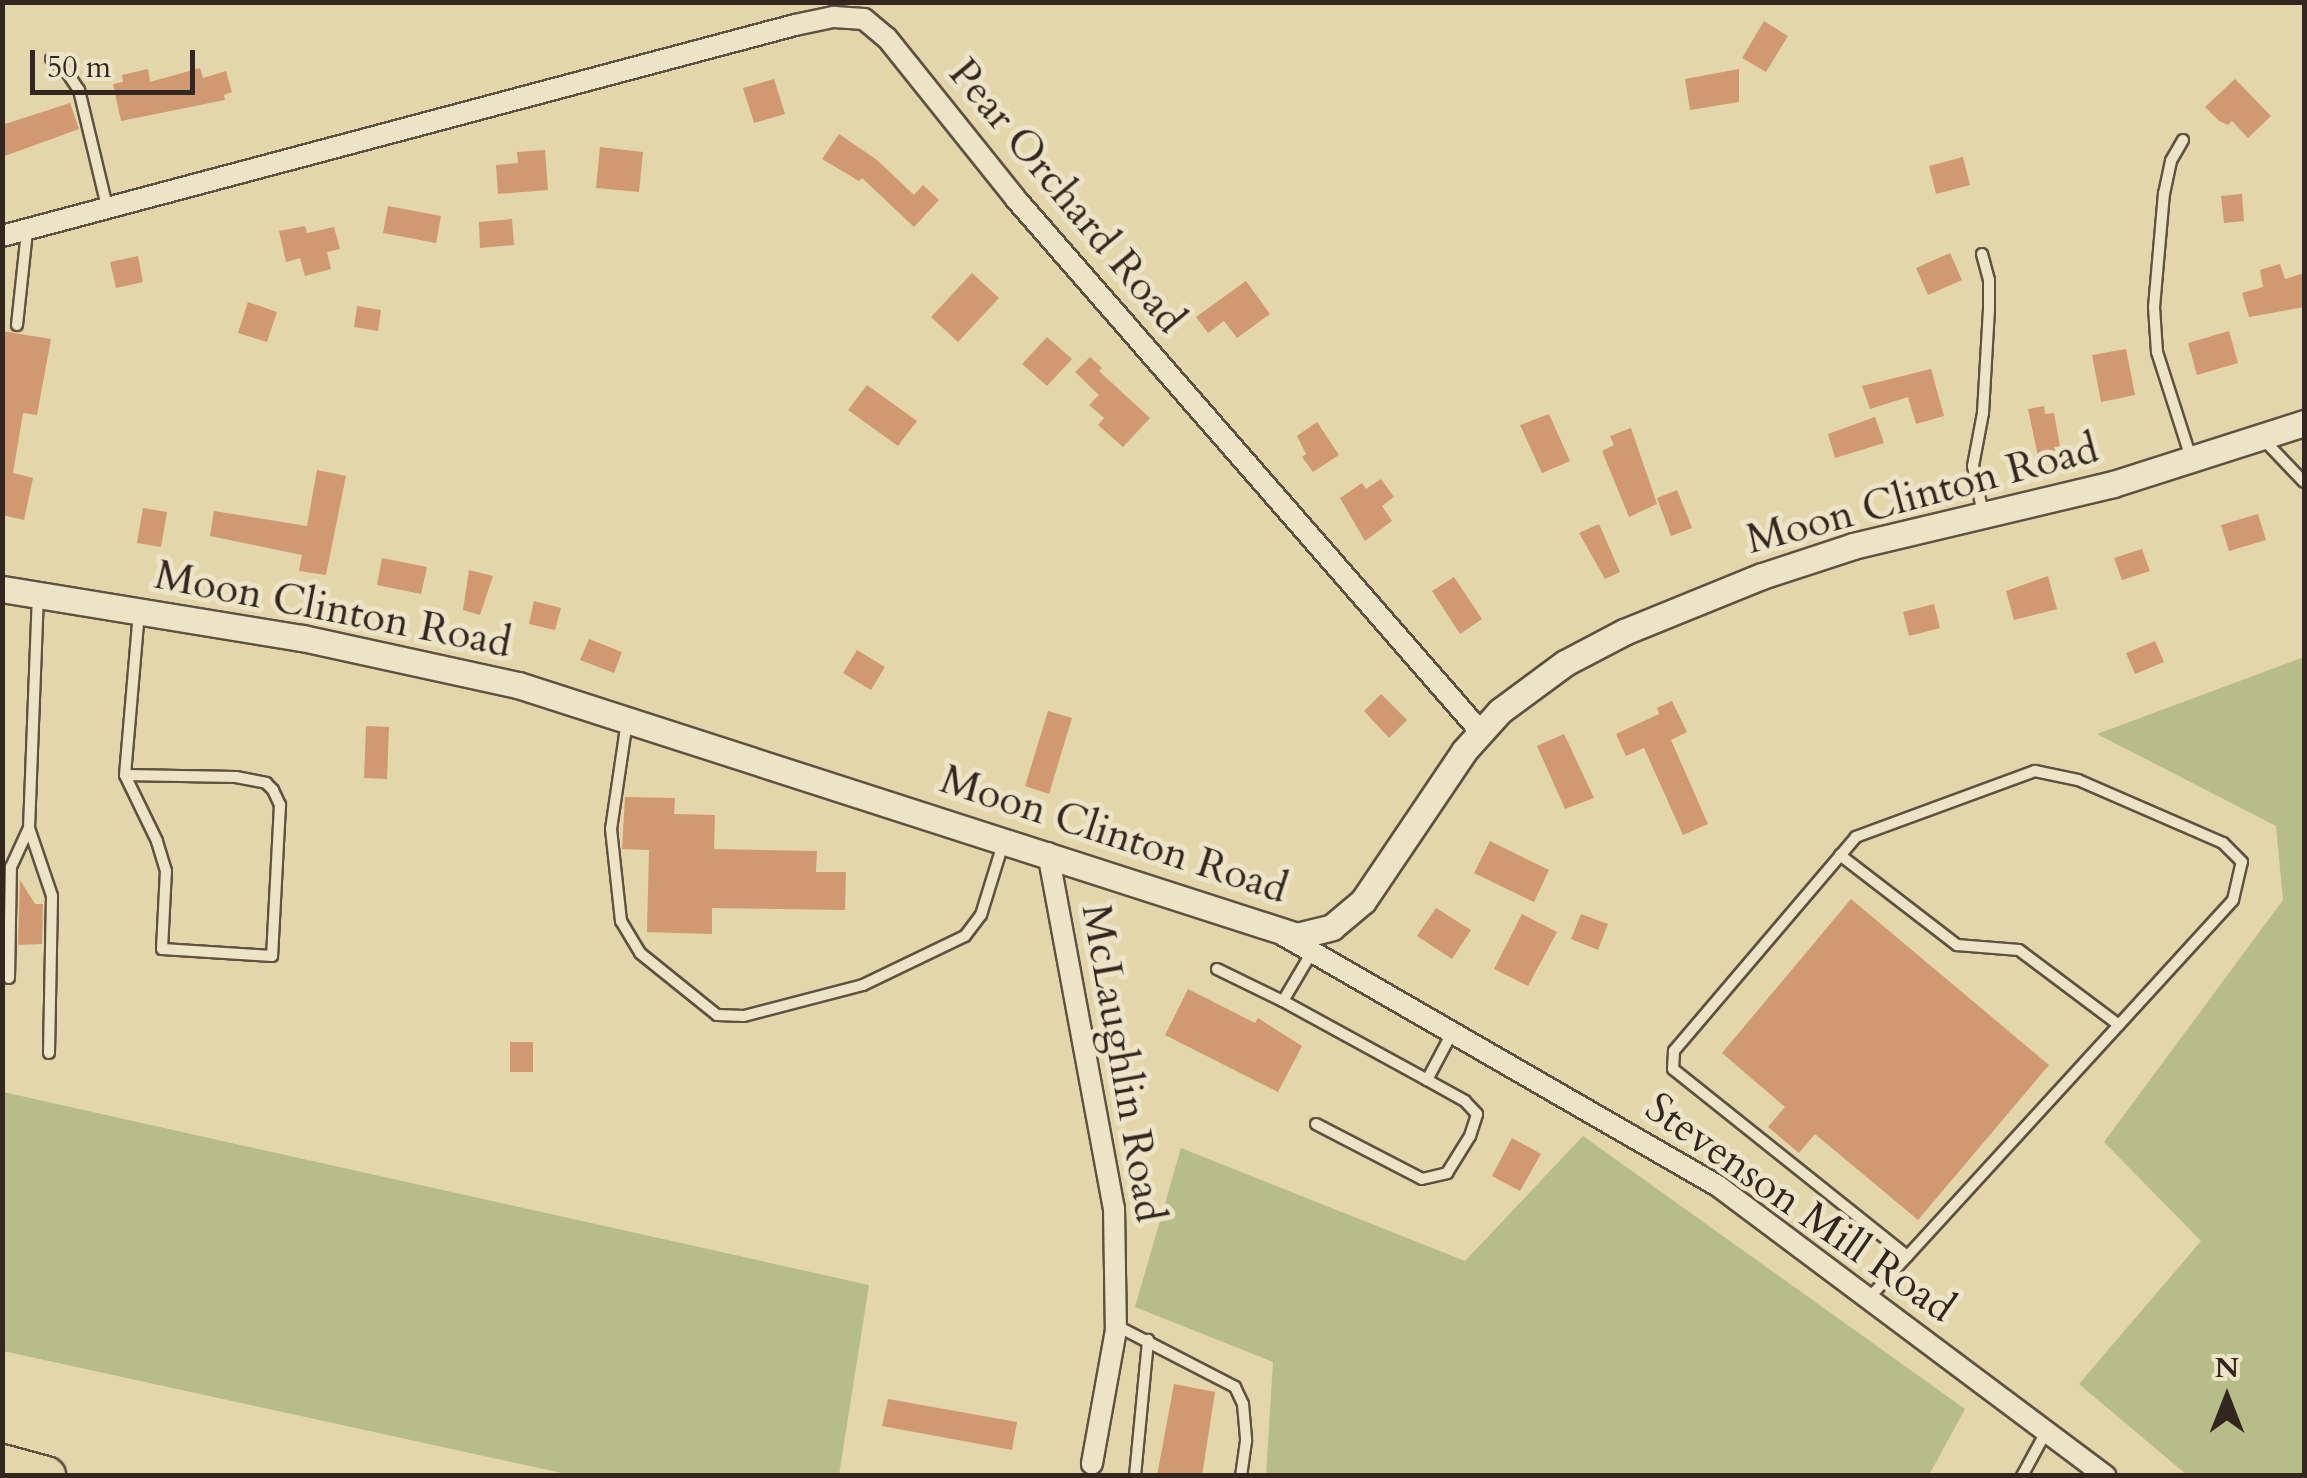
<!DOCTYPE html>
<style>
body{margin:0}
#map{position:relative;width:2307px;height:1478px;overflow:hidden;background:#e4d6ab;font-family:Cardo,serif}
div>[style]{position:absolute}
[style*='--x']{left:calc(var(--x)*1px);top:calc(var(--y)*1px);width:calc(var(--w)*1px);rotate:calc(var(--a)*1deg)}
.green>*{inset:0;background:#b6bd88}
.building>*{inset:0;background:#d09972}
.roads{filter:drop-shadow(2px 0 #5f5242) drop-shadow(-2px 0 #5f5242) drop-shadow(0 2px #5f5242) drop-shadow(0 -2px #5f5242)}
.service>*{height:10px;margin:-5px;padding:0 5px;transform-origin:5px;border-radius:5px;background:#ede4c8}
.minor>*{height:20px;margin:-10px;padding:0 10px;transform-origin:10px;border-radius:10px;background:#ede4c8}
.tertiary>*{height:25px;margin:-12.5px;padding:0 12.5px;transform-origin:12.5px;border-radius:12.5px;background:#ede4c8}
.motorway>*{height:38px;margin:-19px;padding:0 19px;transform-origin:19px;border-radius:19px;background:#e4d6ab}
span{translate:-50% -50%;white-space:nowrap;text-align:center;line-height:1.15;-webkit-text-stroke:10px #ede4c8;paint-order:stroke}
.street-label{font-size:42px;color:#33261f}
.frame{position:absolute;inset:0;border:5px solid #33261f;pointer-events:none}
.north{position:absolute;left:2177px;top:1348px;width:100px;height:100px;-webkit-text-stroke:8px #ede4c8;paint-order:stroke;rotate:0deg;font-size:28px;font-weight:700;line-height:40px;text-align:center;color:#33261f}
.north::after{content:'';display:block;margin:auto;width:35px;height:45px;background:#33261f;clip-path:polygon(50% 0,100% 100%,50% 72%,0 100%)}
.scale{position:absolute;left:30px;top:50px;width:165px;height:45px;box-sizing:border-box;border:5px solid #33261f;border-top:0;padding-left:12px;font-size:30px;line-height:35px;white-space:nowrap;color:#33261f;-webkit-text-stroke:8px #ede4c8;paint-order:stroke}
</style>
<div id="map">
<div class="green">
<i style="clip-path:polygon(2304px 657px,2304px 1475px,2187px 1475px,2079px 1384px,2201px 1241px,2104px 1142px,2283px 900px,2276px 826px,2097px 734px)"></i>
<i style="clip-path:polygon(3px 1092px,869px 1285px,839px 1475px,571px 1475px,3px 1351px)"></i>
<i style="clip-path:polygon(1583px 1136px,1965px 1409px,1929px 1475px,1266px 1475px,1273px 1362px,1135px 1307px,1181px 1148px,1465px 1261px)"></i>
</div>
<div class="building">
<i style="clip-path:polygon(1764px 21px,1788px 36px,1766px 72px,1742px 58px)"></i>
<i style="clip-path:polygon(200px 68px,203px 78px,226px 71px,232px 92px,224px 95px,225px 100px,121px 121px,113px 84px,123px 82px,122px 75px,148px 69px,150px 82px)"></i>
<i style="clip-path:polygon(1739px 69px,1739px 102px,1690px 110px,1685px 79px)"></i>
<i style="clip-path:polygon(774px 79px,785px 114px,754px 123px,743px 88px)"></i>
<i style="clip-path:polygon(2235px 79px,2271px 116px,2248px 138px,2232px 121px,2228px 125px,2219px 121px,2205px 107px)"></i>
<i style="clip-path:polygon(70px 103px,79px 129px,2px 157px,2px 125px)"></i>
<i style="clip-path:polygon(839px 134px,877px 160px,914px 195px,923px 185px,939px 200px,914px 227px,862px 178px,859px 181px,822px 159px)"></i>
<i style="clip-path:polygon(600px 147px,643px 152px,639px 192px,596px 188px)"></i>
<i style="clip-path:polygon(545px 150px,548px 190px,498px 194px,496px 165px,518px 163px,517px 152px)"></i>
<i style="clip-path:polygon(1963px 157px,1970px 185px,1936px 194px,1929px 166px)"></i>
<i style="clip-path:polygon(2242px 194px,2244px 221px,2224px 223px,2221px 196px)"></i>
<i style="clip-path:polygon(388px 206px,441px 216px,436px 243px,383px 233px)"></i>
<i style="clip-path:polygon(512px 219px,514px 245px,480px 248px,479px 222px)"></i>
<i style="clip-path:polygon(305px 226px,307px 233px,334px 227px,340px 249px,327px 252px,331px 269px,305px 276px,300px 258px,286px 262px,279px 231px)"></i>
<i style="clip-path:polygon(1950px 253px,1962px 280px,1928px 295px,1916px 268px)"></i>
<i style="clip-path:polygon(138px 256px,143px 282px,116px 288px,110px 262px)"></i>
<i style="clip-path:polygon(2280px 264px,2285px 279px,2304px 273px,2304px 307px,2249px 317px,2242px 293px,2263px 287px,2260px 270px)"></i>
<i style="clip-path:polygon(972px 273px,999px 298px,958px 342px,931px 317px)"></i>
<i style="clip-path:polygon(1246px 281px,1270px 314px,1237px 338px,1224px 321px,1208px 333px,1196px 317px)"></i>
<i style="clip-path:polygon(248px 302px,277px 312px,267px 342px,238px 333px)"></i>
<i style="clip-path:polygon(357px 306px,381px 310px,378px 331px,354px 327px)"></i>
<i style="clip-path:polygon(2px 331px,51px 339px,37px 415px,23px 413px,13px 473px,33px 478px,24px 520px,2px 515px)"></i>
<i style="clip-path:polygon(2229px 331px,2238px 363px,2197px 375px,2188px 343px)"></i>
<i style="clip-path:polygon(1047px 337px,1072px 359px,1047px 386px,1022px 364px)"></i>
<i style="clip-path:polygon(2126px 349px,2135px 395px,2101px 402px,2092px 355px)"></i>
<i style="clip-path:polygon(1090px 357px,1102px 368px,1099px 371px,1150px 418px,1123px 447px,1098px 425px,1104px 418px,1089px 405px,1099px 395px,1075px 372px)"></i>
<i style="clip-path:polygon(1931px 369px,1944px 416px,1916px 424px,1908px 397px,1870px 409px,1862px 386px)"></i>
<i style="clip-path:polygon(867px 385px,917px 421px,898px 446px,848px 410px)"></i>
<i style="clip-path:polygon(2044px 406px,2045px 414px,2054px 413px,2060px 446px,2054px 447px,2057px 458px,2039px 461px,2028px 409px)"></i>
<i style="clip-path:polygon(1549px 414px,1570px 461px,1542px 473px,1520px 425px)"></i>
<i style="clip-path:polygon(1875px 417px,1884px 443px,1835px 458px,1828px 434px)"></i>
<i style="clip-path:polygon(1317px 422px,1339px 455px,1313px 472px,1302px 457px,1306px 454px,1297px 436px)"></i>
<i style="clip-path:polygon(1631px 428px,1657px 504px,1629px 517px,1602px 451px,1614px 445px,1610px 436px)"></i>
<i style="clip-path:polygon(317px 470px,346px 476px,326px 575px,299px 571px,302px 555px,210px 536px,214px 511px,307px 526px)"></i>
<i style="clip-path:polygon(1381px 479px,1394px 497px,1382px 506px,1392px 521px,1365px 541px,1340px 498px,1362px 483px,1366px 489px)"></i>
<i style="clip-path:polygon(1677px 490px,1692px 528px,1671px 536px,1657px 498px)"></i>
<i style="clip-path:polygon(143px 508px,167px 512px,161px 547px,137px 543px)"></i>
<i style="clip-path:polygon(2258px 514px,2266px 540px,2229px 551px,2221px 525px)"></i>
<i style="clip-path:polygon(1599px 524px,1620px 572px,1605px 579px,1579px 533px)"></i>
<i style="clip-path:polygon(2142px 549px,2150px 571px,2122px 580px,2114px 558px)"></i>
<i style="clip-path:polygon(382px 558px,427px 567px,421px 594px,377px 585px)"></i>
<i style="clip-path:polygon(469px 570px,493px 576px,480px 615px,463px 610px)"></i>
<i style="clip-path:polygon(2048px 576px,2057px 609px,2014px 620px,2006px 591px)"></i>
<i style="clip-path:polygon(1454px 577px,1482px 619px,1460px 634px,1432px 591px)"></i>
<i style="clip-path:polygon(534px 601px,561px 608px,555px 630px,529px 624px)"></i>
<i style="clip-path:polygon(1934px 604px,1940px 628px,1909px 636px,1903px 612px)"></i>
<i style="clip-path:polygon(589px 639px,622px 652px,614px 673px,580px 660px)"></i>
<i style="clip-path:polygon(2155px 641px,2164px 662px,2135px 674px,2126px 653px)"></i>
<i style="clip-path:polygon(857px 650px,885px 667px,871px 690px,843px 673px)"></i>
<i style="clip-path:polygon(1381px 694px,1407px 720px,1389px 738px,1364px 711px)"></i>
<i style="clip-path:polygon(1672px 701px,1687px 732px,1671px 740px,1708px 824px,1683px 835px,1644px 748px,1626px 756px,1616px 734px,1659px 714px,1657px 708px)"></i>
<i style="clip-path:polygon(1048px 711px,1072px 718px,1049px 794px,1025px 786px)"></i>
<i style="clip-path:polygon(366px 726px,389px 727px,387px 779px,364px 778px)"></i>
<i style="clip-path:polygon(1564px 734px,1594px 798px,1565px 809px,1537px 746px)"></i>
<i style="clip-path:polygon(625px 797px,675px 798px,674px 814px,715px 815px,714px 849px,817px 851px,816px 872px,846px 872px,845px 910px,712px 908px,712px 934px,647px 932px,649px 850px,622px 849px)"></i>
<i style="clip-path:polygon(1490px 841px,1549px 870px,1534px 902px,1474px 873px)"></i>
<i style="clip-path:polygon(20px 880px,35px 904px,43px 904px,42px 944px,18px 945px)"></i>
<i style="clip-path:polygon(1851px 899px,2049px 1065px,1918px 1220px,1815px 1134px,1799px 1153px,1768px 1127px,1785px 1107px,1722px 1053px)"></i>
<i style="clip-path:polygon(1436px 908px,1471px 930px,1452px 959px,1417px 936px)"></i>
<i style="clip-path:polygon(1522px 914px,1557px 932px,1528px 986px,1494px 969px)"></i>
<i style="clip-path:polygon(1581px 914px,1608px 924px,1598px 950px,1571px 939px)"></i>
<i style="clip-path:polygon(1188px 989px,1255px 1023px,1258px 1018px,1302px 1046px,1278px 1092px,1165px 1035px)"></i>
<i style="clip-path:polygon(510px 1042px,533px 1042px,533px 1072px,510px 1072px)"></i>
<i style="clip-path:polygon(1512px 1138px,1541px 1154px,1520px 1191px,1492px 1176px)"></i>
<i style="clip-path:polygon(1174px 1384px,1215px 1392px,1202px 1476px,1157px 1476px)"></i>
<i style="clip-path:polygon(888px 1399px,1017px 1422px,1012px 1450px,882px 1426px)"></i>
</div>
<div class="roads">
<div class="service">
<i style="--x:51;--y:59;--w:16;--a:35"></i>
<i style="--x:64;--y:68;--w:27;--a:56"></i>
<i style="--x:79;--y:90;--w:120;--a:76.5"></i>
<i style="--x:2183;--y:140;--w:24;--a:120"></i>
<i style="--x:2171;--y:161;--w:33;--a:102"></i>
<i style="--x:2164;--y:193;--w:114;--a:95"></i>
<i style="--x:2154;--y:307;--w:45;--a:86.2"></i>
<i style="--x:2157;--y:352;--w:111;--a:72.2"></i>
<i style="--x:1982;--y:254;--w:27;--a:75"></i>
<i style="--x:1989;--y:280;--w:29;--a:90"></i>
<i style="--x:1989;--y:309;--w:104;--a:93.3"></i>
<i style="--x:1983;--y:413;--w:54;--a:100.7"></i>
<i style="--x:1973;--y:466;--w:49;--a:78.2"></i>
<i style="--x:17;--y:325;--w:95;--a:-83.9"></i>
<i style="--x:2261;--y:437;--w:62;--a:46.3"></i>
<i style="--x:38;--y:594;--w:234;--a:92.2"></i>
<i style="--x:29;--y:828;--w:72;--a:71.3"></i>
<i style="--x:52;--y:896;--w:157;--a:91.1"></i>
<i style="--x:627;--y:721;--w:109;--a:98.4"></i>
<i style="--x:611;--y:829;--w:93;--a:83.8"></i>
<i style="--x:621;--y:921;--w:37;--a:59"></i>
<i style="--x:640;--y:953;--w:99;--a:38.8"></i>
<i style="--x:717;--y:1015;--w:27;--a:2"></i>
<i style="--x:744;--y:1016;--w:123;--a:-14.6"></i>
<i style="--x:863;--y:985;--w:113;--a:-25.7"></i>
<i style="--x:965;--y:936;--w:26;--a:-53"></i>
<i style="--x:981;--y:915;--w:74;--a:-72.8"></i>
<i style="--x:125;--y:775;--w:111;--a:1"></i>
<i style="--x:236;--y:777;--w:31;--a:11"></i>
<i style="--x:266;--y:783;--w:10;--a:45"></i>
<i style="--x:273;--y:790;--w:17;--a:65"></i>
<i style="--x:280;--y:805;--w:151;--a:93"></i>
<i style="--x:272;--y:956;--w:110;--a:-176.4"></i>
<i style="--x:162;--y:949;--w:78;--a:-87.1"></i>
<i style="--x:166;--y:871;--w:31;--a:-107"></i>
<i style="--x:157;--y:841;--w:73;--a:-115.9"></i>
<i style="--x:125;--y:775;--w:164;--a:-85.1"></i>
<i style="--x:1840;--y:855;--w:148;--a:37.6"></i>
<i style="--x:1957;--y:945;--w:62;--a:4.6"></i>
<i style="--x:2019;--y:950;--w:125;--a:36.9"></i>
<i style="--x:1217;--y:969;--w:73;--a:25.9"></i>
<i style="--x:1283;--y:1001;--w:57;--a:-59.4"></i>
<i style="--x:9;--y:978;--w:111;--a:-89"></i>
<i style="--x:11;--y:867;--w:43;--a:-65.2"></i>
<i style="--x:1283;--y:1001;--w:164;--a:28.7"></i>
<i style="--x:1427;--y:1080;--w:55;--a:-62"></i>
<i style="--x:1316;--y:1124;--w:119;--a:27.4"></i>
<i style="--x:1422;--y:1179;--w:26;--a:-13"></i>
<i style="--x:1447;--y:1173;--w:44;--a:-58.1"></i>
<i style="--x:1470;--y:1136;--w:23;--a:-72"></i>
<i style="--x:1477;--y:1114;--w:18;--a:-133"></i>
<i style="--x:1465;--y:1101;--w:43;--a:-151.1"></i>
<i style="--x:1869;--y:1298;--w:539;--a:-47.55"></i>
<i style="--x:2233;--y:900;--w:39;--a:-77"></i>
<i style="--x:2242;--y:862;--w:27;--a:-135"></i>
<i style="--x:2223;--y:843;--w:158;--a:-156.5"></i>
<i style="--x:2078;--y:780;--w:44;--a:-168.2"></i>
<i style="--x:2035;--y:771;--w:191;--a:159.8"></i>
<i style="--x:1856;--y:837;--w:281;--a:130.4"></i>
<i style="--x:1674;--y:1051;--w:18;--a:93"></i>
<i style="--x:1673;--y:1069;--w:300;--a:38.6"></i>
<i style="--x:1117;--y:1326;--w:133;--a:27.3"></i>
<i style="--x:1235;--y:1387;--w:19;--a:65"></i>
<i style="--x:1243;--y:1404;--w:37;--a:85"></i>
<i style="--x:1246;--y:1441;--w:35;--a:98"></i>
<i style="--x:1135;--y:1476;--w:137;--a:-84.5"></i>
<i style="--x:2022;--y:1476;--w:50;--a:-61.4"></i>
</div>
<div class="minor">
<i style="--x:2;--y:236;--w:821;--a:-14.9"></i>
<i style="--x:795;--y:25;--w:40;--a:-12"></i>
<i style="--x:834;--y:17;--w:30;--a:4"></i>
<i style="--x:864;--y:19;--w:30;--a:40"></i>
<i style="--x:887;--y:38;--w:205;--a:51.3"></i>
<i style="--x:1015;--y:198;--w:707;--a:48.9"></i>
<i style="--x:1048;--y:853;--w:361;--a:79.5"></i>
<i style="--x:1114;--y:1208;--w:122;--a:89.1"></i>
<i style="--x:1116;--y:1330;--w:136;--a:100.2"></i>
<i style="--x:1283;--y:935;--w:502;--a:29.99"></i>
<i style="--x:1718;--y:1186;--w:484;--a:36.8"></i>
</div>
<div class="tertiary">
<i style="--x:2;--y:589;--w:304;--a:9.3"></i>
<i style="--x:302;--y:638;--w:221;--a:12.3"></i>
<i style="--x:518;--y:685;--w:818;--a:17.86"></i>
<i style="--x:1297;--y:936;--w:36;--a:-14"></i>
<i style="--x:1332;--y:927;--w:40;--a:-40"></i>
<i style="--x:1363;--y:901;--w:181;--a:-56"></i>
<i style="--x:1464;--y:751;--w:54;--a:-48"></i>
<i style="--x:1500;--y:711;--w:81;--a:-36.4"></i>
<i style="--x:1565;--y:663;--w:67;--a:-27.7"></i>
<i style="--x:1624;--y:632;--w:149;--a:-22.1"></i>
<i style="--x:1762;--y:576;--w:96;--a:-18.2"></i>
<i style="--x:1853;--y:546;--w:267;--a:-13.4"></i>
<i style="--x:2113;--y:484;--w:201;--a:-17.7"></i>
</div>
<div class="motorway">
<i style="--x:2;--y:1464;--w:46;--a:15.3"></i>
</div>
</div>
<div class="street-label">
<span style="left:1067px;top:196px;rotate:50deg">Pear Orchard Road</span>
<span style="left:1922px;top:494px;rotate:-15deg">Moon Clinton Road</span>
<span style="left:333px;top:609px;rotate:11deg">Moon Clinton Road</span>
<span style="left:1114px;top:834px;rotate:18deg">Moon Clinton Road</span>
<span style="left:1123px;top:1063px;rotate:80deg">McLaughlin Road</span>
<span style="left:1800px;top:1208px;rotate:35deg">Stevenson Mill Road</span>
</div>
<div class="frame"></div>
<div class="north">N</div>
<div class="scale">50 m</div>
</div>
